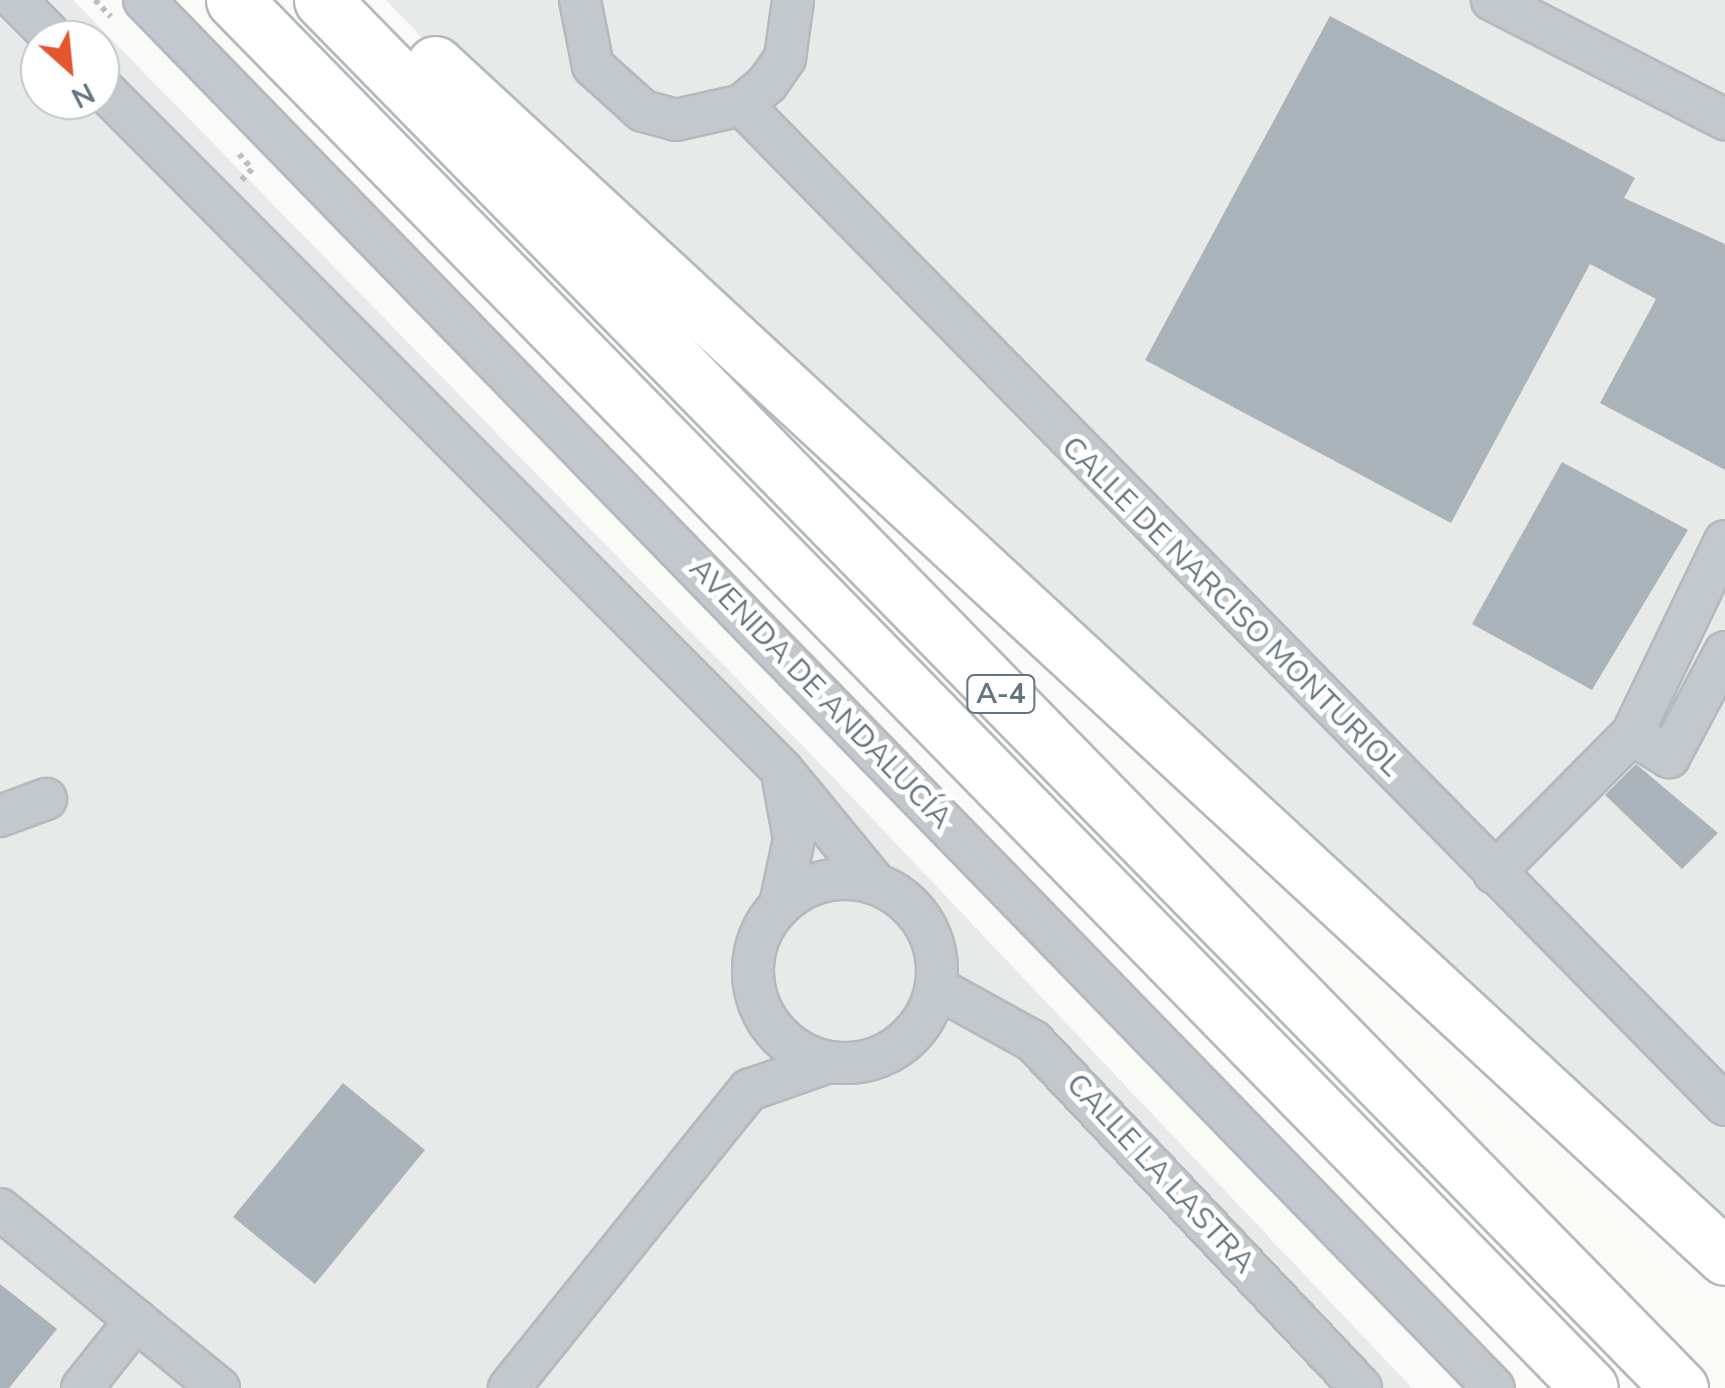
<!DOCTYPE html>
<meta charset="utf-8">
<style>
body{margin:0}
#map{position:relative;width:1725px;height:1388px;overflow:hidden;background:#fafaf8;font-family:"Nunito Sans",sans-serif}
div>[style]{position:absolute}
[style*='--x']{left:calc(var(--x)*1px);top:calc(var(--y)*1px);width:calc(var(--w)*1px);rotate:calc(var(--a)*1deg)}
.built>*{inset:0;background:#e8e9e9}
.building>*{inset:0;background:#aab3b9}
.path>*{height:6px;margin-top:-3px;transform-origin:0;background:repeating-linear-gradient(90deg,#bbbfc2 0 5px,transparent 0 10px)}
.roads{filter:drop-shadow(2px 0 #b4b9bd) drop-shadow(-2px 0 #b4b9bd) drop-shadow(0 2px #b4b9bd) drop-shadow(0 -2px #b4b9bd)}
.minor>*{height:40px;margin:-20px;padding:0 20px;transform-origin:20px;border-radius:20px;background:#c3c8cc}
.minor>.ring{margin:-20px;padding:0;box-sizing:content-box;background:none;border:40px solid #c3c8cc;border-radius:50%}
.highway>*{height:55px;margin:-27.5px;padding:0 27.5px;transform-origin:27.5px;border-radius:27.5px;background:#fff}
span{translate:-50% -50%;white-space:nowrap;text-align:center;line-height:1.15;-webkit-text-stroke:10px #fff;paint-order:stroke}
.shield-label span{padding:2px 8px;background:#fff;border:2px solid;border-radius:8px;-webkit-text-stroke-width:0}
.shield-label{font-size:28px;color:#657683;font-weight:700}
.street-label{font-size:30px;color:#657683}
.north{position:absolute;left:20px;top:20px;width:100px;height:100px;box-sizing:border-box;background:#fff;border:2px solid #c1c8cd;border-radius:50%;rotate:153deg;font-size:28px;font-weight:700;line-height:40px;text-align:center;color:#657683}
.north::after{content:'';display:block;margin:auto;width:35px;height:45px;background:#e4572e;clip-path:polygon(50% 0,100% 100%,50% 72%,0 100%)}
</style>
<div id="map">
<div class="built">
<i style="clip-path:polygon(evenodd,0 0,73px 0,831px 775px,1412px 1388px,0 1388px,0 0,40px 40px,100px 40px,100px 100px,40px 100px,40px 40px)"></i>
<i style="clip-path:polygon(386px 0,1725px 0,1725px 1257px,544px 167px)"></i>
</div>
<div class="building">
<i style="clip-path:polygon(1330px 16px,1635px 178px,1624px 198px,1725px 244px,1725px 470px,1600px 403px,1656px 299px,1590px 264px,1451px 523px,1145px 360px)"></i>
<i style="clip-path:polygon(1562px 462px,1688px 530px,1592px 690px,1472px 624px)"></i>
<i style="clip-path:polygon(1636px 764px,1718px 833px,1682px 869px,1605px 795px)"></i>
<i style="clip-path:polygon(343px 1083px,425px 1150px,315px 1284px,233px 1217px)"></i>
<i style="clip-path:polygon(0 1284px,57px 1329px,9px 1388px,0 1388px)"></i>
</div>
<div class="path">
<i style="--x:95;--y:0;--w:23;--a:47"></i>
<i style="--x:239;--y:154;--w:20;--a:49"></i>
<i style="--x:252;--y:169;--w:18;--a:133"></i>
</div>
<div class="roads">
<div class="minor">
<i style="--x:16;--y:0;--w:56;--a:45.7"></i>
<i style="--x:144;--y:0;--w:1936;--a:45.8"></i>
<i style="--x:580;--y:0;--w:67;--a:78.9"></i>
<i style="--x:593;--y:66;--w:67;--a:42"></i>
<i style="--x:643;--y:111;--w:34;--a:15"></i>
<i style="--x:676;--y:120;--w:68;--a:-12.8"></i>
<i style="--x:742;--y:105;--w:33;--a:-40"></i>
<i style="--x:767;--y:84;--w:32;--a:-55"></i>
<i style="--x:785;--y:58;--w:59;--a:-82.1"></i>
<i style="--x:1492;--y:0;--w:262;--a:27.1"></i>
<i style="--x:100;--y:86;--w:966;--a:45.08"></i>
<i style="--x:782;--y:770;--w:146;--a:50.5"></i>
<i style="--x:742;--y:105;--w:1402;--a:45.49"></i>
<i style="--x:1632;--y:734;--w:44;--a:31.9"></i>
<i style="--x:1669;--y:757;--w:119;--a:-61.9"></i>
<i style="--x:0;--y:816;--w:49;--a:-20.3"></i>
<i style="--x:1494;--y:873;--w:196;--a:-45.2"></i>
<i style="--x:1632;--y:734;--w:214;--a:-64.3"></i>
<i class="ring" style="left:753px;top:879px;width:144px;height:144px"></i>
<i style="--x:780;--y:905;--w:67;--a:-78"></i>
<i style="--x:794;--y:839;--w:61;--a:-100.4"></i>
<i style="--x:937;--y:988;--w:110;--a:28.9"></i>
<i style="--x:1033;--y:1041;--w:477;--a:46.6"></i>
<i style="--x:0;--y:1209;--w:283;--a:39.3"></i>
<i style="--x:82;--y:1388;--w:87;--a:-51.5"></i>
<i style="--x:509;--y:1388;--w:383;--a:-51.2"></i>
<i style="--x:749;--y:1090;--w:85;--a:-19.3"></i>
</div>
<div class="highway">
<i style="--x:234;--y:0;--w:1940;--a:45.67"></i>
<i style="--x:322;--y:0;--w:1942;--a:45.63"></i>
<i style="--x:435;--y:64;--w:1757;--a:42.76"></i>
</div>
</div>
<div class="shield-label">
<span style="left:1001px;top:694px">A-4</span>
</div>
<div class="street-label">
<span style="left:1231px;top:607px;rotate:45deg">CALLE DE NARCISO MONTURIOL</span>
<span style="left:820px;top:694px;rotate:46deg">AVENIDA DE ANDALUCÍA</span>
<span style="left:1160px;top:1174px;rotate:47deg">CALLE LA LASTRA</span>
</div>
<div class="north">N</div>
</div>
